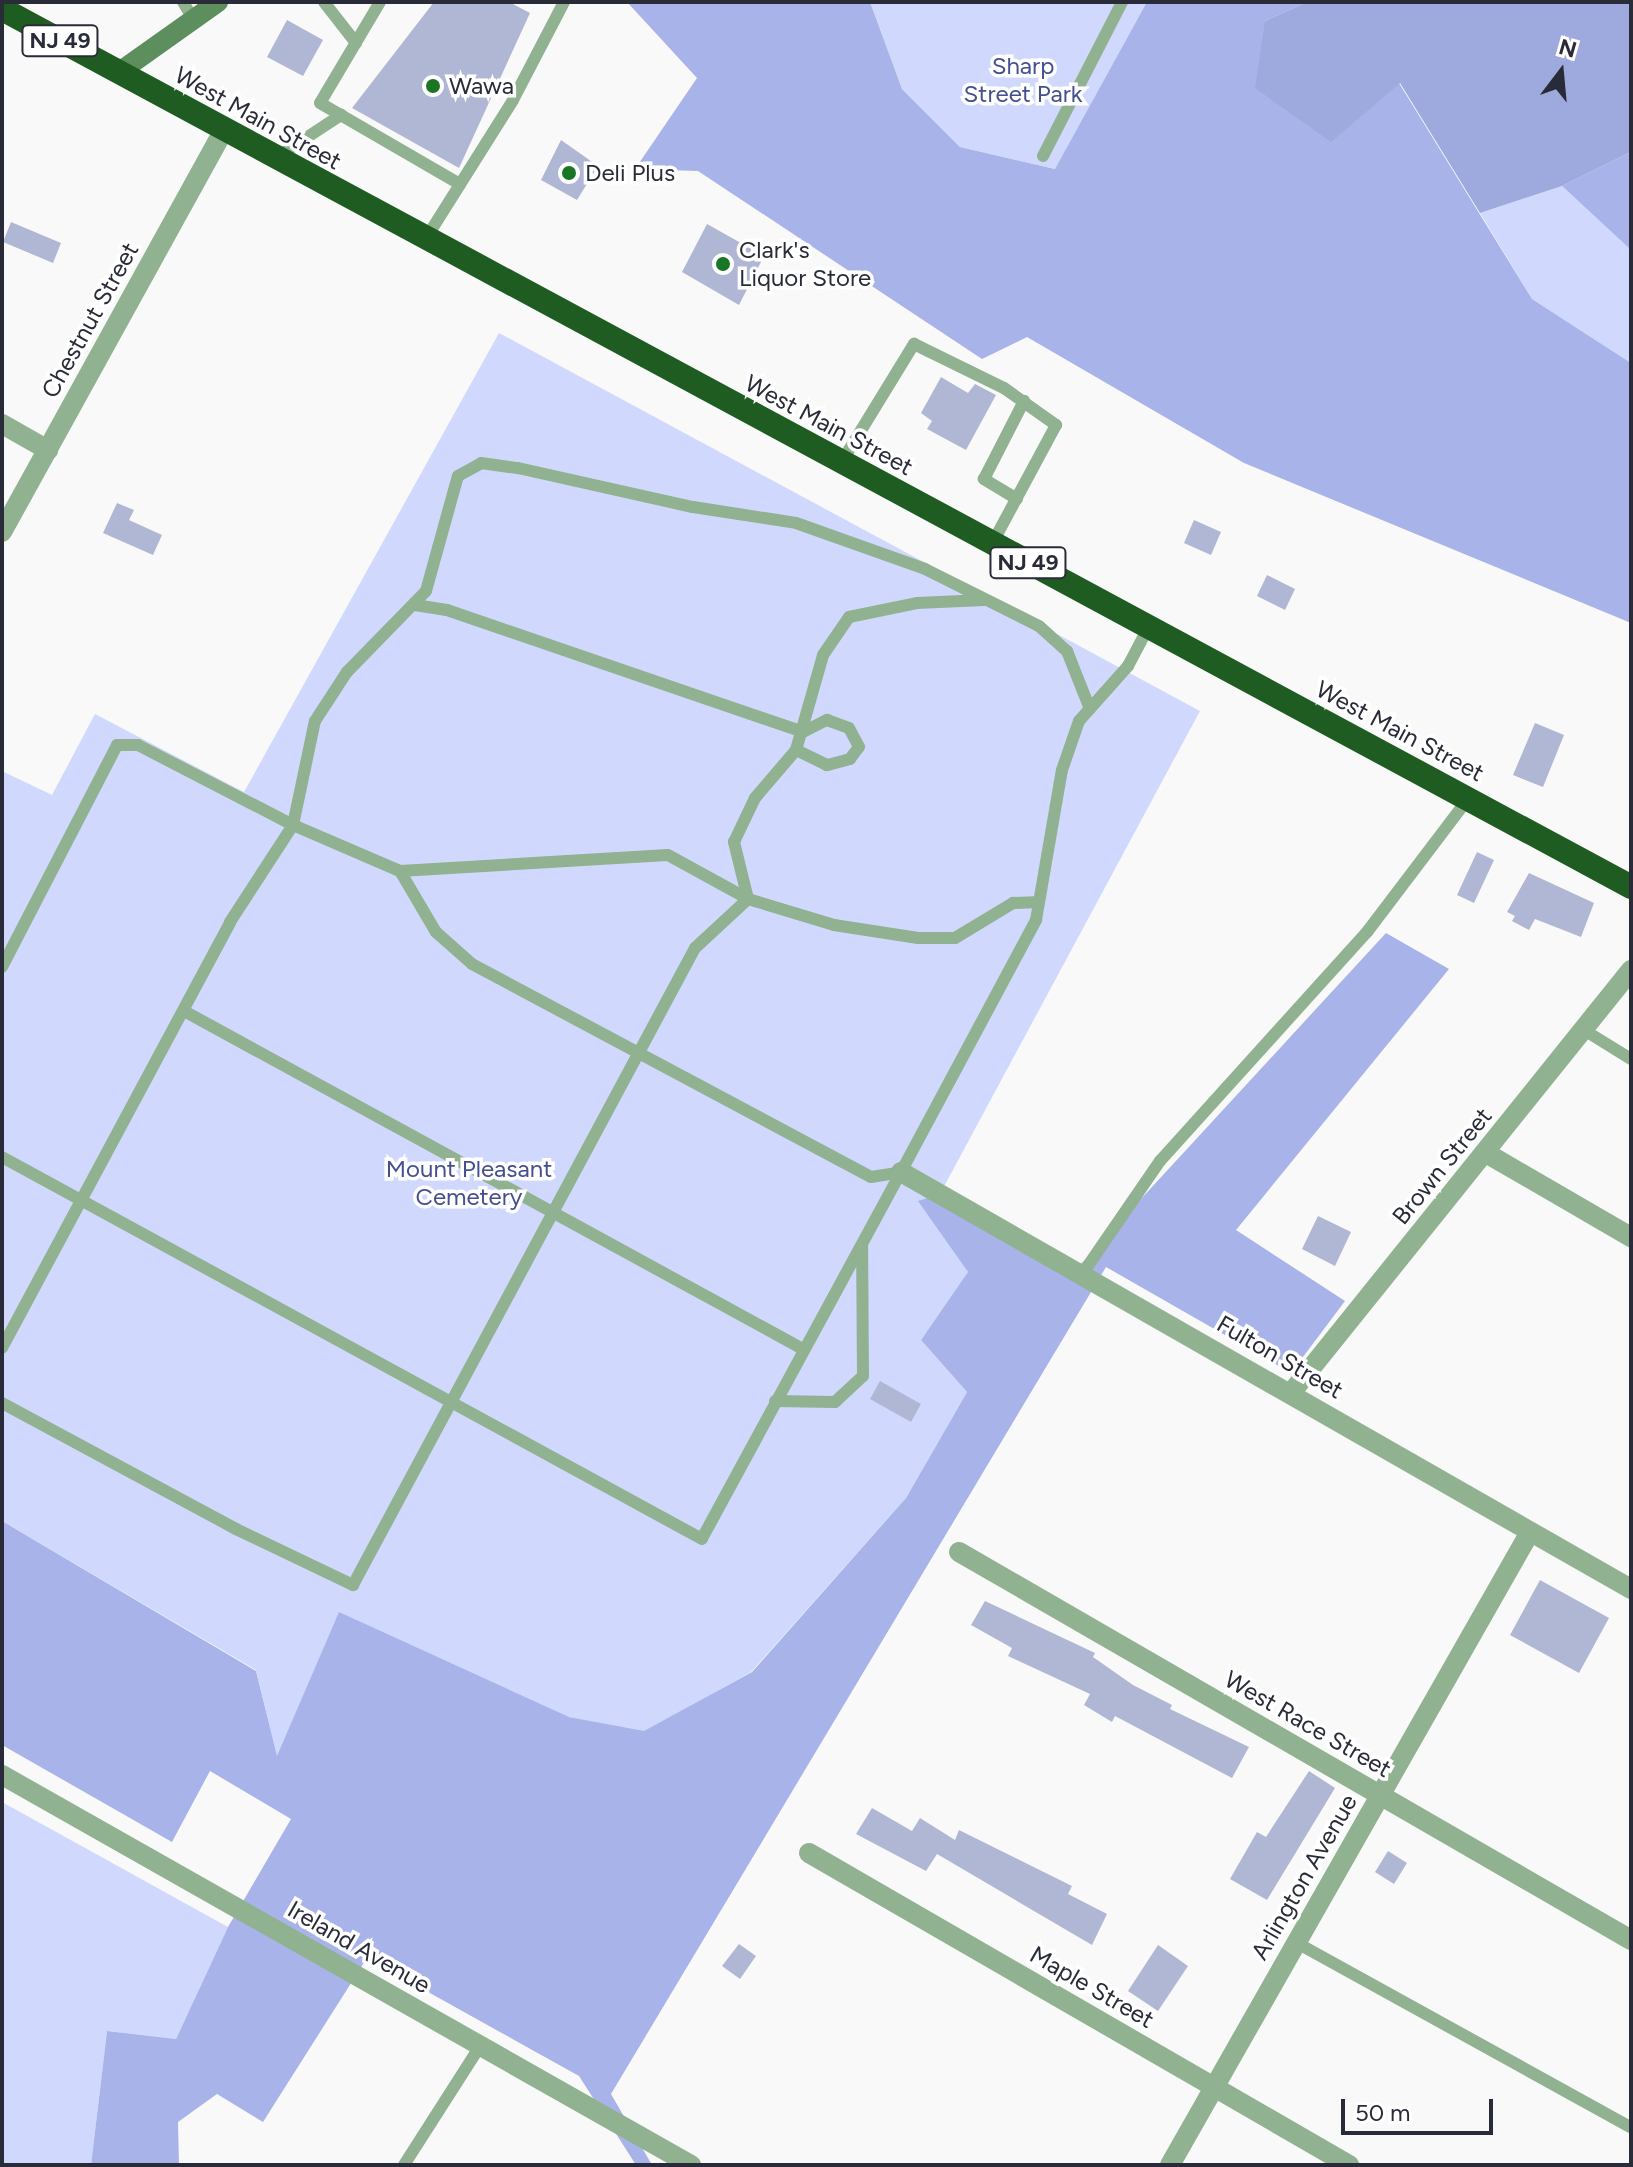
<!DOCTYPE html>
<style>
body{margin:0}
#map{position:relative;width:1633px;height:2167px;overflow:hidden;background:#f9f9f9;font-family:Figtree,sans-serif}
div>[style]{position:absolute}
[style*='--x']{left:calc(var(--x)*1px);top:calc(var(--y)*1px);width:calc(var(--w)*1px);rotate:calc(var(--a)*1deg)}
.green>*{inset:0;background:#d0d9fd}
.forest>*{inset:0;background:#a8b4e9}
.water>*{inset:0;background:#9ea9de}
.building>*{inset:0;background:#b0b7d5}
.lane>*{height:12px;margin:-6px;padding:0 6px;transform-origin:6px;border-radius:6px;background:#90b290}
.street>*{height:20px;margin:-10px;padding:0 10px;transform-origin:10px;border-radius:10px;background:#90b290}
.secondary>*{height:20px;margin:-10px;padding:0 10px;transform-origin:10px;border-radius:10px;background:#5c8f5d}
.highway>*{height:24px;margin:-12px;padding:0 12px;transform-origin:12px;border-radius:12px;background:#1e5c22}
.dots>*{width:22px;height:22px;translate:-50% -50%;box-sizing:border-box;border:4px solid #fff;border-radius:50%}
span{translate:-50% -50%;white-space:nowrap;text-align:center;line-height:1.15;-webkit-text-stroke:7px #fff;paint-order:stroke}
.shield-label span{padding:2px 6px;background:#fff;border:2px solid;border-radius:6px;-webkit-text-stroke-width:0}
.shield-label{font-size:22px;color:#292c38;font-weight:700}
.park-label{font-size:24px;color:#444f90}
.poi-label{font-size:24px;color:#292c38}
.left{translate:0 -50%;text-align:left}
.street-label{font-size:24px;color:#292c38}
.frame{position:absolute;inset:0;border:4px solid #292c38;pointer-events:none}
.north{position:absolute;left:1521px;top:32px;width:80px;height:80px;-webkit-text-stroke:6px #fff;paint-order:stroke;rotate:16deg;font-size:22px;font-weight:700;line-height:32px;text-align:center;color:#292c38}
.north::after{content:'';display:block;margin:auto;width:28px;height:36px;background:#292c38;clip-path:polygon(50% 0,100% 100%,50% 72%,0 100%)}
.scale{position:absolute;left:1341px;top:2099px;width:152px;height:36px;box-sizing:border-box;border:4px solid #292c38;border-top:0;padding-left:10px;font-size:24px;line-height:28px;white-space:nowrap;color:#292c38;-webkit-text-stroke:6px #fff;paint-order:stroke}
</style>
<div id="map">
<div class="green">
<i style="clip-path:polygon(870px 2px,1174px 2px,1055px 169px,960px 147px,902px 89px)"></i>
<i style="clip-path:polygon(1562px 186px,1631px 250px,1631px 363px,1532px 299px,1480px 213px)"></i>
<i style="clip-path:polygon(499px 333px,1200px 711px,940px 1194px,968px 1273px,921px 1340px,967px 1392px,906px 1498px,751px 1672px,644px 1732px,569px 1717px,277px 1757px,256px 1670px,2px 1521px,2px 771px,52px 795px,95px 714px,244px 792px)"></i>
<i style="clip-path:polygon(2px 1802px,228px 1927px,176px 2039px,107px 2031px,91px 2165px,2px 2165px)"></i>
</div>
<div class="forest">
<i style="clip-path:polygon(627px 2px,870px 2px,902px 89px,960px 147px,1055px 169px,1147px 2px,1307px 2px,1265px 21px,1399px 83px,1532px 299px,1631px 363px,1631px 623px,1244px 463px,1027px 337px,982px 359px,698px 171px,635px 169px,697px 78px)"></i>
<i style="clip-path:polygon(1631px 152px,1631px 250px,1562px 186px)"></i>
<i style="clip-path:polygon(1386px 933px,1449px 969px,1236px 1230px,1345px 1301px,1291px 1373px,1106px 1267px,611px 2094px,652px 2165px,636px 2165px,579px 2076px,367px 1958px,263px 2122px,217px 2094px,178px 2122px,179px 2165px,91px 2165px,107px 2031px,176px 2039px,228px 1927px,291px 1819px,210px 1771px,172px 1842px,2px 1745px,2px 1521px,256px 1671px,277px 1756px,339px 1612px,569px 1717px,644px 1731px,752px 1672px,906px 1498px,967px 1392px,921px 1340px,968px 1272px,918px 1201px,940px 1194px,1069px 1277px)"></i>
</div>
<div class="water">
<i style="clip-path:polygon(1307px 2px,1631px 2px,1631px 152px,1562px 186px,1480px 213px,1400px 83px,1331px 142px,1255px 88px,1265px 21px)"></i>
</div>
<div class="building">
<i style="clip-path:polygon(434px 2px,509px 2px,530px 13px,459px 168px,352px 108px)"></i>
<i style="clip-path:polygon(287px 20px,323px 40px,303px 76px,267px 57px)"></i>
<i style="clip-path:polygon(561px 140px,598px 166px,577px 200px,541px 180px)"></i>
<i style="clip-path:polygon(11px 222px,61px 243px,53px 263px,3px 242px)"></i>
<i style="clip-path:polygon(707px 224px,764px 256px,739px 305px,682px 272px)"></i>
<i style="clip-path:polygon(941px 377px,968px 393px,975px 384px,996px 395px,966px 450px,927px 429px,932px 421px,921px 413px)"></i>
<i style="clip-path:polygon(117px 503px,134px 510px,129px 520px,162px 535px,153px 555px,103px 533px)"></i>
<i style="clip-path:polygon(1194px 520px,1221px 532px,1211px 555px,1184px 543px)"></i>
<i style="clip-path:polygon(1267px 575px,1295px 589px,1285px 610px,1257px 596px)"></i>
<i style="clip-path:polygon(1535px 723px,1564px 735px,1543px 787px,1513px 775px)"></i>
<i style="clip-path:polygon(1477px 852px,1494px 860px,1474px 903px,1457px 895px)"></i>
<i style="clip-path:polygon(1529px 873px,1594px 903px,1581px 937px,1535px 919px,1529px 930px,1512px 921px,1515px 916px,1507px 912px)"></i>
<i style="clip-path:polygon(1318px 1216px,1351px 1232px,1335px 1266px,1302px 1249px)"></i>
<i style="clip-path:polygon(880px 1381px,921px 1404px,911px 1422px,870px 1399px)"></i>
<i style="clip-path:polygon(1540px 1580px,1609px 1618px,1579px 1673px,1510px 1635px)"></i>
<i style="clip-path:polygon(985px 1601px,1095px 1653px,1093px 1657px,1133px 1685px,1172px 1705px,1170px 1709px,1249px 1747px,1232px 1778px,1115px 1716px,1112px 1722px,1084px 1705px,1090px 1694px,1008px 1656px,1012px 1648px,971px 1625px)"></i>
<i style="clip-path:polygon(1309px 1771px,1335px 1788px,1267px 1900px,1230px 1879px,1257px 1832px,1266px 1837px)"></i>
<i style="clip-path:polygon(872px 1808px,912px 1831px,920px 1818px,955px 1840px,959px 1830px,1072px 1886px,1068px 1894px,1107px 1914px,1092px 1945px,937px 1854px,926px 1871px,856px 1834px)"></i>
<i style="clip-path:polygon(1388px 1851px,1407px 1863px,1394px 1884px,1375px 1872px)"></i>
<i style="clip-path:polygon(739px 1944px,756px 1956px,740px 1979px,722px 1966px)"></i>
<i style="clip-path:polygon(1158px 1945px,1188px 1966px,1158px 2011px,1128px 1991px)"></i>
</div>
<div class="lane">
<i style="--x:183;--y:2;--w:17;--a:59"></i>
<i style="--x:324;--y:2;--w:52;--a:52"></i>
<i style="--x:380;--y:2;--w:117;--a:120.7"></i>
<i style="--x:320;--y:103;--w:162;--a:30.1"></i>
<i style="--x:1043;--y:156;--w:173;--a:-62.8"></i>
<i style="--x:277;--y:157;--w:77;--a:-33.3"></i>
<i style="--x:425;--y:240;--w:165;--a:-57.8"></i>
<i style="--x:513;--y:100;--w:110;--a:-62.5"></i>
<i style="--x:841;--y:463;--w:140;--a:-58.5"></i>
<i style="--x:914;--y:344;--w:100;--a:26.1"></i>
<i style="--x:1004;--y:388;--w:64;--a:35.4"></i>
<i style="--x:1056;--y:425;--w:135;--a:118.3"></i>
<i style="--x:1017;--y:499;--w:39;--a:-149"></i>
<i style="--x:984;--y:479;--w:88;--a:-62.9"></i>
<i style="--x:415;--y:605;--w:32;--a:9"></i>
<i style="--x:447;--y:610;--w:376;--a:18.9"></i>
<i style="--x:803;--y:732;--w:27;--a:-27"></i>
<i style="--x:827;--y:720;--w:23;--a:20"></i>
<i style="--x:849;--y:728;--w:21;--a:62"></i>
<i style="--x:859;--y:747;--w:15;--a:127"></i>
<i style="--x:850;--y:759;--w:24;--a:165"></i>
<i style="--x:827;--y:765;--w:34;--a:-154"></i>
<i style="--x:400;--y:871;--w:268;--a:-3.4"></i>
<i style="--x:668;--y:855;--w:91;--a:28.8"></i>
<i style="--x:748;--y:899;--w:59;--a:-103.8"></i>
<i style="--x:734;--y:842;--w:49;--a:-64.5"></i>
<i style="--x:755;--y:798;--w:63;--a:-49.5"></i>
<i style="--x:796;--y:750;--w:99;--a:-74.1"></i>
<i style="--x:823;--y:655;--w:46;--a:-55.6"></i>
<i style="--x:849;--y:617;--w:69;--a:-11.6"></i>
<i style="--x:917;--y:603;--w:67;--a:-2.6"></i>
<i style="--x:2;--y:967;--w:250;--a:-62.6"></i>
<i style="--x:117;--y:745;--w:21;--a:0"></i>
<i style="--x:138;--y:745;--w:174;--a:27.3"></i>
<i style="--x:293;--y:825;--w:116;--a:23.3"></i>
<i style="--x:400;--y:871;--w:71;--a:59.5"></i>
<i style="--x:436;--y:932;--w:48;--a:41.6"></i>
<i style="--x:472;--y:964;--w:452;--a:28.1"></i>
<i style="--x:871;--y:1177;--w:30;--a:-9"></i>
<i style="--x:901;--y:1172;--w:417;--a:118.5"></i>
<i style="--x:702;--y:1539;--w:797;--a:-151.38"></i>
<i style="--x:184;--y:1011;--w:705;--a:28.64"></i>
<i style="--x:1584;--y:1030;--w:55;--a:31.7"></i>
<i style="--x:901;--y:1172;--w:286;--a:-61.8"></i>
<i style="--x:1036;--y:920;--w:152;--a:-80.2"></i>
<i style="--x:1062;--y:770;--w:52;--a:-70.9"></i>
<i style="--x:1079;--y:721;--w:74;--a:-48.3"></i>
<i style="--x:1128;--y:666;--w:43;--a:-62.2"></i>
<i style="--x:1083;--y:1273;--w:136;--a:-55.5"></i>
<i style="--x:1160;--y:1161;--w:309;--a:-47.9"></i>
<i style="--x:1367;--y:932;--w:167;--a:-52.8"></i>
<i style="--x:2;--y:1348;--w:483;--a:-61.8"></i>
<i style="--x:230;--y:922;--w:116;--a:-57"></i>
<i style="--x:293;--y:825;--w:106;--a:-78.1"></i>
<i style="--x:315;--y:721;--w:59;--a:-56.9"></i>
<i style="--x:347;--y:672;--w:113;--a:-45.7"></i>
<i style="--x:426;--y:591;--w:119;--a:-74.5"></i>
<i style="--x:458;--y:476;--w:26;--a:-29"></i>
<i style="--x:481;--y:463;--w:37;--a:8"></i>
<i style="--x:518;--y:468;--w:179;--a:12.6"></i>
<i style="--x:693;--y:507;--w:104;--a:8.8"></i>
<i style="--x:796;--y:523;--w:137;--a:19.6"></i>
<i style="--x:925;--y:569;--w:127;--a:26.6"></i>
<i style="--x:1039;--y:626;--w:38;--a:42"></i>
<i style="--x:1067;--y:651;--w:62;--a:68.4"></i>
<i style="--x:775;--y:1401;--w:60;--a:1"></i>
<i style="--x:835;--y:1402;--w:38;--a:-43"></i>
<i style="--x:863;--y:1376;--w:131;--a:-90.4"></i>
<i style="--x:2;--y:1403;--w:266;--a:28.3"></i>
<i style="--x:236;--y:1529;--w:130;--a:25.6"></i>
<i style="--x:353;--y:1585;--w:723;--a:-61.77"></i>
<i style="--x:695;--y:948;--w:72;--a:-42.8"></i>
<i style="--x:748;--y:899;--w:90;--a:16.8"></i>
<i style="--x:834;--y:925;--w:85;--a:8.8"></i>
<i style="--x:918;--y:938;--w:37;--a:0"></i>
<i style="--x:955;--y:938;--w:68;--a:-31.1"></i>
<i style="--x:1013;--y:903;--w:26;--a:-2"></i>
<i style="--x:1297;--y:1943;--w:381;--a:28.9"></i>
<i style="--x:404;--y:2165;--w:141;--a:-57.4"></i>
</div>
<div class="street">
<i style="--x:2;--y:424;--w:53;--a:29.5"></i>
<i style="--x:2;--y:532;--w:457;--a:-61.1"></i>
<i style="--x:1486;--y:1153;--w:168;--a:30.1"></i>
<i style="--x:901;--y:1172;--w:841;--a:29.74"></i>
<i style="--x:1291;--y:1393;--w:543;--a:-51.21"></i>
<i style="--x:959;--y:1552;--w:776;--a:30"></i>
<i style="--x:2;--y:1775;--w:792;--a:29.51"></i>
<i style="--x:809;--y:1853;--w:624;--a:30.02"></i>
<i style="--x:1170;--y:2165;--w:728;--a:-60.37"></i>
</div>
<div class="secondary">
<i style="--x:118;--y:73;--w:123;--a:-35.4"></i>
</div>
<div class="highway">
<i style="--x:2;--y:9;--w:1851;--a:28.32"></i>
</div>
<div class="dots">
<i style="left:433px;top:86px;background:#1a7625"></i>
<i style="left:569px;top:173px;background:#1a7625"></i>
<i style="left:723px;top:264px;background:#1a7625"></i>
</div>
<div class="shield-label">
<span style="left:60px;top:41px">NJ 49</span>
<span style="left:1028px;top:563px">NJ 49</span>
</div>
<div class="park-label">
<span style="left:1023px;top:80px">Sharp<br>Street Park</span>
<span style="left:469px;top:1183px">Mount Pleasant<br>Cemetery</span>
</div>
<div class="poi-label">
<span class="left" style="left:449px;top:86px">Wawa</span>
<span class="left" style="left:585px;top:173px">Deli Plus</span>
<span class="left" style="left:739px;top:264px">Clark's<br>Liquor Store</span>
</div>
<div class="street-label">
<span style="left:258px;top:118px;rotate:29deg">West Main Street</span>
<span style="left:90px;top:320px;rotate:-61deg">Chestnut Street</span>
<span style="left:829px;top:425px;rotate:28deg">West Main Street</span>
<span style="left:1400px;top:731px;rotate:28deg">West Main Street</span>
<span style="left:1442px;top:1166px;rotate:-51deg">Brown Street</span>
<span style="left:1280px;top:1357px;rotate:30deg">Fulton Street</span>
<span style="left:1308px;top:1724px;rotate:30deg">West Race Street</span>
<span style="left:1304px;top:1877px;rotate:-60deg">Arlington Avenue</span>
<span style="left:359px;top:1947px;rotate:30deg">Ireland Avenue</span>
<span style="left:1092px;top:1987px;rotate:30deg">Maple Street</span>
</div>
<div class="frame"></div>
<div class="north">N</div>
<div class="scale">50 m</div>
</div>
